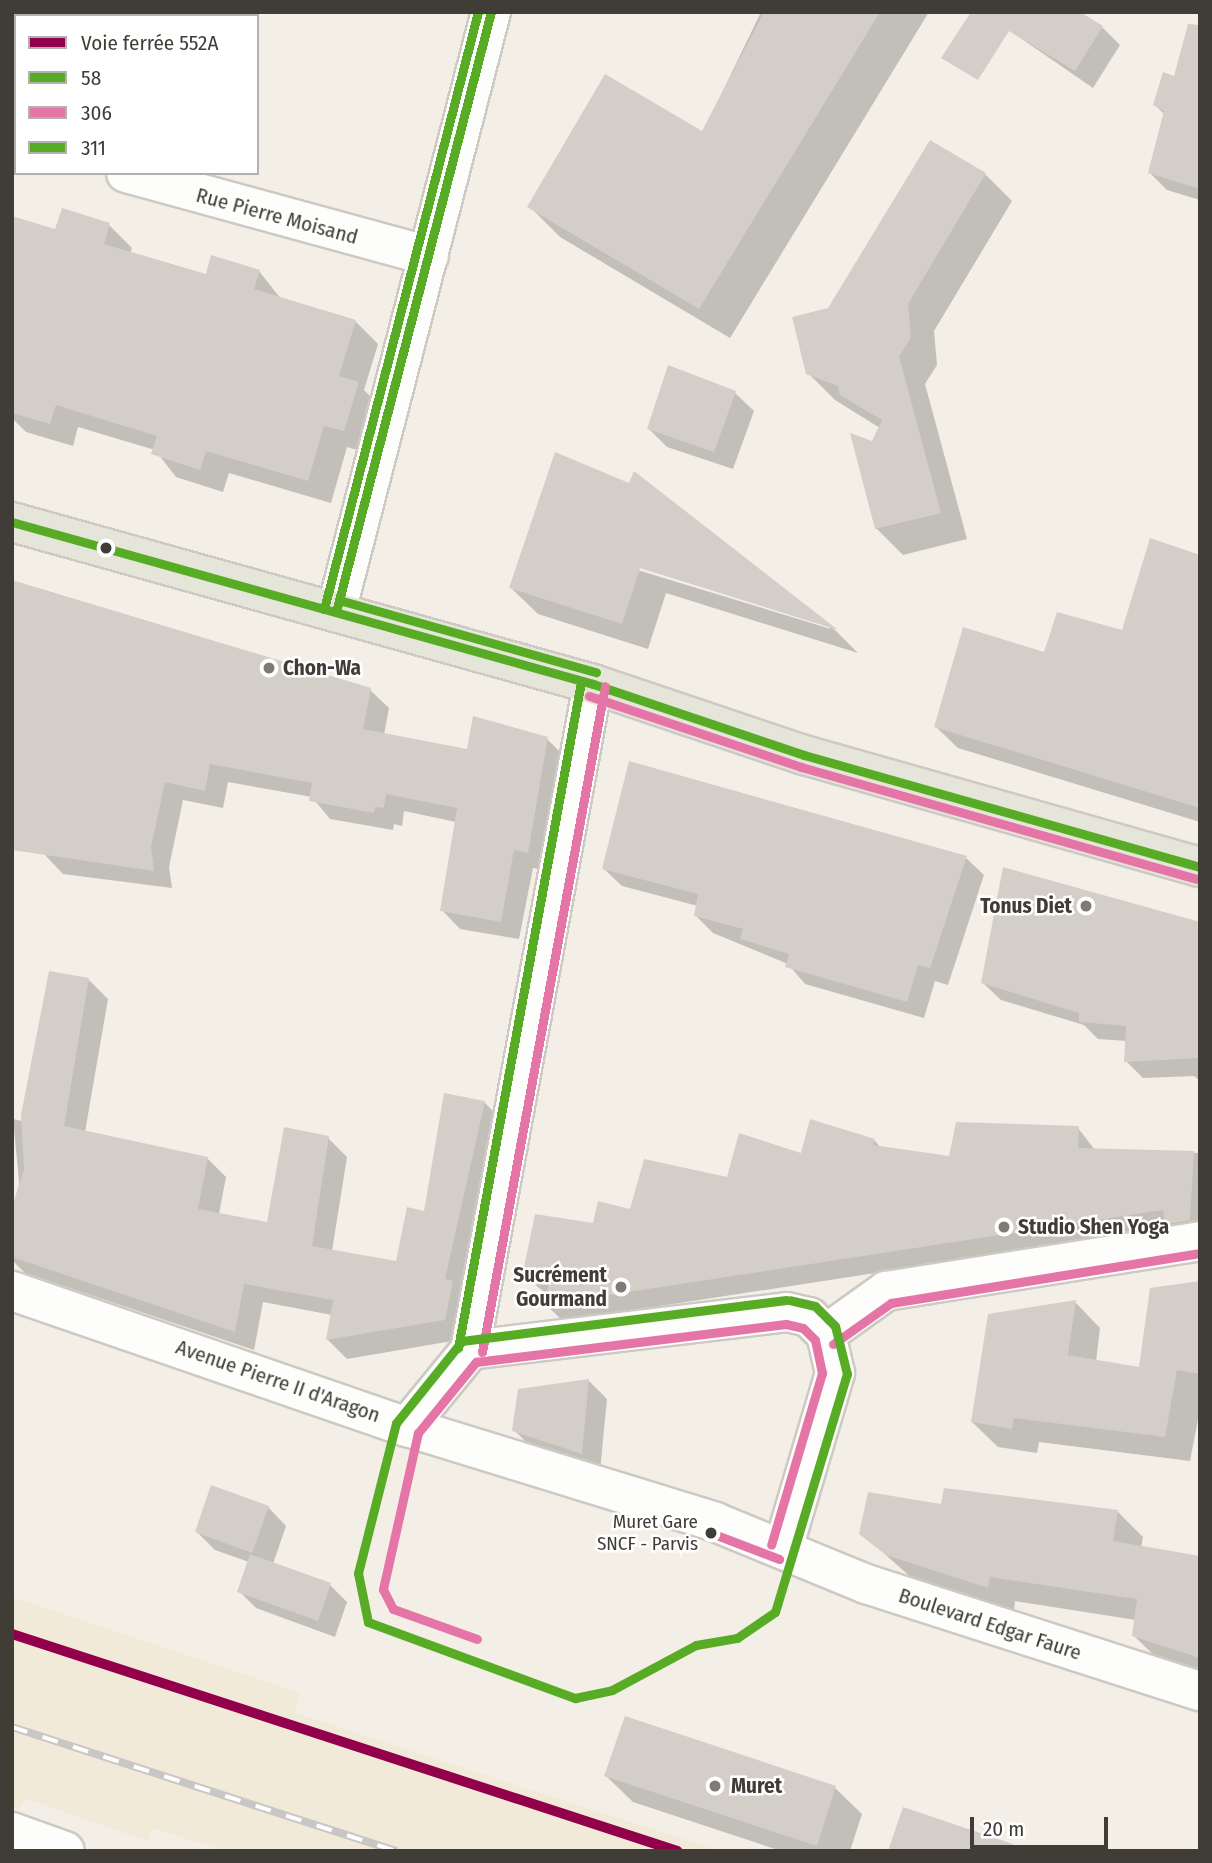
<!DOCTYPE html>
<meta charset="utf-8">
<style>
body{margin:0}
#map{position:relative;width:1212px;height:1863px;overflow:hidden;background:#f3efe7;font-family:"Fira Sans Condensed",sans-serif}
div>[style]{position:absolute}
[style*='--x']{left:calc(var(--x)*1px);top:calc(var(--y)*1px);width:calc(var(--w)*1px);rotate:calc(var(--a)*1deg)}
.built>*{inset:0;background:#f2ead9}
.shadow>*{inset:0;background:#0003}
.building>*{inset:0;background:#d3cec8}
.roads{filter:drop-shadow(2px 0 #cdc9c3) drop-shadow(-2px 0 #cdc9c3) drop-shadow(0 2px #cdc9c3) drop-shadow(0 -2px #cdc9c3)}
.minor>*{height:38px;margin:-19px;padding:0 19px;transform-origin:19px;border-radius:19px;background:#fdfdfb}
.major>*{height:38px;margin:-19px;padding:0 19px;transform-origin:19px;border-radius:19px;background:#e5e5da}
.rail>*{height:8px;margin-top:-4px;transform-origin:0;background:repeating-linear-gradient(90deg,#fff 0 16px,#c8c7c5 0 32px);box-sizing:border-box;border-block:2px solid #c8c7c5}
.bus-1>*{height:9px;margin:-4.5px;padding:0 4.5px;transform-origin:4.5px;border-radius:4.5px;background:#58ac25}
.bus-2>*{height:9px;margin:-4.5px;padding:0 4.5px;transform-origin:4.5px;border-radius:4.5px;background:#e675a7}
.bus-3>*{height:9px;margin:-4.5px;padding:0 4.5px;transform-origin:4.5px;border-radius:4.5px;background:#58ac25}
.rail-1>*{height:10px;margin:-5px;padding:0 5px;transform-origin:5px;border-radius:5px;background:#92004c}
.dots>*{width:19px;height:19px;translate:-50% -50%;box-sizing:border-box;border:4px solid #fff;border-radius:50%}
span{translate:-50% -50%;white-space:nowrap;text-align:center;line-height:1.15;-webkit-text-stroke:5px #fff;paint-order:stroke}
.bus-label{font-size:19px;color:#403c36}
.right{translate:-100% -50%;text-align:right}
.street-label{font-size:21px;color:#403c36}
.poi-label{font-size:21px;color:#403c36;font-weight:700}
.left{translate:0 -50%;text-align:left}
.frame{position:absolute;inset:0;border:14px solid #403c36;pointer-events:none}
.legend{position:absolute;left:14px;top:14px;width:245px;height:161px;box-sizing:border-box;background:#fff;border:2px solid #b3b1af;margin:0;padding:9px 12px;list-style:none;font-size:21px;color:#403c36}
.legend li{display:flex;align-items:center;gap:14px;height:35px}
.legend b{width:35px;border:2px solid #b3b1af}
.scale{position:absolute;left:970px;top:1817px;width:138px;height:32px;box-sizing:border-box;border:4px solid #403c36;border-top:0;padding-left:9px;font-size:21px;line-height:24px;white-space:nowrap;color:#403c36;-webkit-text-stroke:5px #fff;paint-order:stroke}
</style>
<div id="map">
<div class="built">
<i style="clip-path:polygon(12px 1597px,300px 1693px,295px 1713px,720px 1851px,224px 1851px,152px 1828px,148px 1841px,26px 1799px,19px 1810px,12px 1807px)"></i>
</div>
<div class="shadow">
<i style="clip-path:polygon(761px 12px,929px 12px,730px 338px,560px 237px,529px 206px,702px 134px)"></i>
<i style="clip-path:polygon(1000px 24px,1102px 27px,1120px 45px,1093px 88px)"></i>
<i style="clip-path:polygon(1200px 86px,1200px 200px,1167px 190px,1149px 172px,1165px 115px,1155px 105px)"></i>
<i style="clip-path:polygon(931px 142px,985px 174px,1012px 201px,934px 331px,937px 365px,925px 384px,967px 539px,903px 555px,876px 528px,873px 444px,880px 428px,835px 400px,808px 373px,830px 309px)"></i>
<i style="clip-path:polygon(12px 218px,56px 231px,109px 225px,132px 248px,130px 254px,207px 277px,259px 271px,281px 299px,355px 321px,378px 344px,364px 390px,381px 407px,367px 453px,347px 447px,331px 503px,229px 473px,223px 492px,176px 477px,155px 450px,78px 427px,73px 446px,26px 432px,12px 418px)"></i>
<i style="clip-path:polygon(669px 368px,735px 393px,754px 411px,733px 469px,667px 447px,649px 429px)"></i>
<i style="clip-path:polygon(evenodd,634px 474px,836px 631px,858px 653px,666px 593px,648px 649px,538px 614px,511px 588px,631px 486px,634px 474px,632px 564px,826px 624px,831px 629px,631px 568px,632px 564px)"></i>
<i style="clip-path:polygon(1200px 557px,1200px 822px,958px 748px,936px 727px,1045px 655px,1123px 632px)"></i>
<i style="clip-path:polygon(370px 690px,389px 708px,384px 735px,468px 751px,547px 739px,566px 758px,547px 870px,533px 868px,519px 939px,460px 929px,442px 910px,456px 822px,404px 811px,402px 826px,394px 824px,393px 830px,330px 819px,312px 797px,228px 782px,223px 808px,183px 800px,169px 867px,172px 888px,63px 874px,45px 855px,52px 817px)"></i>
<i style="clip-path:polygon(966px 858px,984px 875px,948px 985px,935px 981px,924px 1018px,805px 984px,788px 964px,713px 933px,696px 916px,698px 906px,622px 886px,604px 869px)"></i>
<i style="clip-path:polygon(1200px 925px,1200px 1081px,1194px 1076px,1143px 1078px,1126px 1061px,1127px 1041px,1098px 1039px,1084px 1025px,1001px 1000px,983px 983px)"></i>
<i style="clip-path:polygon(89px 980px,108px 999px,85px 1132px,207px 1158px,226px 1177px,219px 1214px,269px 1224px,328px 1138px,347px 1157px,332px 1251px,397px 1263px,484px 1102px,504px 1122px,464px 1339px,347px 1359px,328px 1340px,332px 1315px,263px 1302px,254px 1350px,25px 1273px,12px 1260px,19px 1181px,13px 1119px,31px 1123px)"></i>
<i style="clip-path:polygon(1078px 1128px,1095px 1150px,1200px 1153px,1200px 1223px,563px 1321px,545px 1304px,548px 1295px,524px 1276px,594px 1225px,802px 1155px,874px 1140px,881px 1148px,951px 1158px)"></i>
<i style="clip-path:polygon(1200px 1282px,1200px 1409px,1190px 1461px,1039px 1442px,1037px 1453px,998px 1447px,972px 1422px,1075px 1302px,1100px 1328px,1096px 1362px,1140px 1369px)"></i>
<i style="clip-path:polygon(588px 1380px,607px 1399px,600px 1471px,533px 1449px,514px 1430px)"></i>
<i style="clip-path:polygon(942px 1506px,1118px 1512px,1143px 1537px,1141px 1548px,1200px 1557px,1200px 1674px,1160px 1661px,1134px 1636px,1136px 1620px,1015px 1601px,1014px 1613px,914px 1580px,861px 1533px)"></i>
<i style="clip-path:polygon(268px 1507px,286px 1526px,273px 1564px,330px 1585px,347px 1602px,335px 1637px,256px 1608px,239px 1591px,249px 1562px,215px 1550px,197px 1532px)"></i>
<i style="clip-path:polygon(606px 1776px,835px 1788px,862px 1814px,850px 1851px,781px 1851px,633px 1802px)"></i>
</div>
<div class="building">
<i style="clip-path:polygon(764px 12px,880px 12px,699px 309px,527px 207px,605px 74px,702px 131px)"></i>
<i style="clip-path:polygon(971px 12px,1080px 12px,1103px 26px,1075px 71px,1009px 31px,978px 80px,941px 58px)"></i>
<i style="clip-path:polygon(1188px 24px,1200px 25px,1200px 189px,1148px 173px,1164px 111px,1153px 105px,1163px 72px,1174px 76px)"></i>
<i style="clip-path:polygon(930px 140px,986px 173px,908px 304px,911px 338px,899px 356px,941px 513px,875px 529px,850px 433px,872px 441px,882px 420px,840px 395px,838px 386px,806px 374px,792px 317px,828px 308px)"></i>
<i style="clip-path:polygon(62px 208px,110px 223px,104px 244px,206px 274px,211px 255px,260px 270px,254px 289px,356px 320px,339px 376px,359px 382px,344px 431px,324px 426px,308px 481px,206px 451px,200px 470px,151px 454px,157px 436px,56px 405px,50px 424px,12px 413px,12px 216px,55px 229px)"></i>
<i style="clip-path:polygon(668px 365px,736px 391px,714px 452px,647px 429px)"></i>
<i style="clip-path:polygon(555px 452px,629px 483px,634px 471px,838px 630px,640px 568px,622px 624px,509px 588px)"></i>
<i style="clip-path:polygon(1150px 538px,1200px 555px,1200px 808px,934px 727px,963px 627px,1044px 652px,1057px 612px,1122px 630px)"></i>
<i style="clip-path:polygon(12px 580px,371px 688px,363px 729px,467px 749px,473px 716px,548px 737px,528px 853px,514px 850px,501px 922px,440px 911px,457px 808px,386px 794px,384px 808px,375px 807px,374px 813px,309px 801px,312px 783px,210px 764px,205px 791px,165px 782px,151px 847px,154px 871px,12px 850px)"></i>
<i style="clip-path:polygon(629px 761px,967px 856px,930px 968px,918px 965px,907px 1002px,785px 967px,789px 954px,740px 939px,743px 929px,694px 916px,698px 894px,602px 869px)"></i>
<i style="clip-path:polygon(1003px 867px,1200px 922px,1199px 1058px,1124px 1062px,1126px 1026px,1079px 1022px,1079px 1013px,981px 983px)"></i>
<i style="clip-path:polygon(49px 971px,89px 978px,64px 1126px,208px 1157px,198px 1209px,267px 1222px,284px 1127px,329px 1136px,312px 1246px,396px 1261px,407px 1207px,424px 1211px,444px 1093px,485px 1101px,445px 1279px,453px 1281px,445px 1320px,326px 1340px,333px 1300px,244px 1284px,235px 1332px,12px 1257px,12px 1207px,24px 1169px,21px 1115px)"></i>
<i style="clip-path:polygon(810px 1119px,875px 1139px,873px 1145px,949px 1156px,956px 1122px,1079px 1126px,1078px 1148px,1194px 1151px,1190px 1220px,1166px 1224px,1163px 1210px,544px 1305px,549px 1283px,522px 1277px,535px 1214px,593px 1223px,598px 1201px,630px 1209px,644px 1159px,727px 1177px,739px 1133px,801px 1153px)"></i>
<i style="clip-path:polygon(1200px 1281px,1200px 1374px,1177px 1370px,1165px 1437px,1014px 1418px,1012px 1429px,971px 1422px,988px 1314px,1076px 1300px,1068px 1355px,1139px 1367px,1150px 1288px)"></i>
<i style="clip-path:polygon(589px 1379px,582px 1454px,512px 1431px,518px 1389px)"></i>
<i style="clip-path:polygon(211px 1485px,269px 1506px,252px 1553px,195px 1532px)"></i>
<i style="clip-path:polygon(944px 1488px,1118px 1510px,1113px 1541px,1200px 1556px,1200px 1658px,1132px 1636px,1137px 1599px,990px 1577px,988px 1588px,886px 1555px,859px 1534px,868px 1492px,941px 1504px)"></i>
<i style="clip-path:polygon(250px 1554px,331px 1583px,318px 1621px,237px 1592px)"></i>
<i style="clip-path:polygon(625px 1716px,836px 1786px,817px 1846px,604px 1776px)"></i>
<i style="clip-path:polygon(903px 1807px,1013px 1844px,1012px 1851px,888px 1851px)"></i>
</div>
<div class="roads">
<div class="minor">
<i style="--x:35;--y:16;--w:4;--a:-90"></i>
<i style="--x:12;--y:130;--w:18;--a:-77"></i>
<i style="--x:126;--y:173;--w:314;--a:15.3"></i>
<i style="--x:336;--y:612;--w:620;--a:-75.52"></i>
<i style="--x:12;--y:1291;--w:418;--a:19"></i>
<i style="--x:407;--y:1427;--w:322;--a:17.1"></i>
<i style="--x:715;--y:1522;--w:163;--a:22.3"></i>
<i style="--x:866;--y:1584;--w:351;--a:17.8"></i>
<i style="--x:826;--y:1334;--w:74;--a:-35.6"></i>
<i style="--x:886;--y:1291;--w:318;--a:-9"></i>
<i style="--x:470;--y:1350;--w:677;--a:-79.54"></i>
<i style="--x:407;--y:1427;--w:99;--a:-50.7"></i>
<i style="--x:470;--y:1350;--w:319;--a:-6.8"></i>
<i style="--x:787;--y:1312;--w:23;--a:13"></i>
<i style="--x:809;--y:1317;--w:24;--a:45"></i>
<i style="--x:826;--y:1334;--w:40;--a:77"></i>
<i style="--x:835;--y:1373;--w:183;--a:106.5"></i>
<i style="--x:12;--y:1832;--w:56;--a:19.7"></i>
</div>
<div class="major">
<i style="--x:12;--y:522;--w:603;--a:15.58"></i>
<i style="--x:593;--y:684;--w:223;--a:18.6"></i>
<i style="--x:804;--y:755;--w:412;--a:15.8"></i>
</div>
</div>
<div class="rail">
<i style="--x:12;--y:1727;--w:404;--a:17.9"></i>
</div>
<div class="bus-1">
<i style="--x:12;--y:522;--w:603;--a:15.58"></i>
<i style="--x:593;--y:684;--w:223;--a:18.6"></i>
<i style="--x:804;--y:755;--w:412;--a:15.8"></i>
<i style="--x:336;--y:612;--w:620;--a:-75.52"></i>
</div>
<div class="bus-2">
<i style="--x:589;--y:696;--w:224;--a:18.5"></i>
<i style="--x:801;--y:767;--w:412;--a:15.8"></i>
<i style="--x:833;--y:1344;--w:71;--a:-35.3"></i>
<i style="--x:891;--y:1303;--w:313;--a:-9.2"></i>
<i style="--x:482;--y:1352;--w:677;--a:-79.54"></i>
<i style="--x:711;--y:1533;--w:73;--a:20.9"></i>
<i style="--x:477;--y:1639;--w:89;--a:-160.3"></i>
<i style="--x:393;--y:1609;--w:22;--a:-117"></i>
<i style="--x:383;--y:1589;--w:160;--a:-77.4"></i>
<i style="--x:418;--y:1433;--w:92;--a:-50.8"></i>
<i style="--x:476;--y:1362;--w:312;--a:-7"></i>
<i style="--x:786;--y:1324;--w:17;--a:13"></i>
<i style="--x:803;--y:1328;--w:17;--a:45"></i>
<i style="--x:815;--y:1340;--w:34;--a:78"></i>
<i style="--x:822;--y:1373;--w:179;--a:106.5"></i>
</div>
<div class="bus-3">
<i style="--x:339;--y:600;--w:267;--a:15.7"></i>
<i style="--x:324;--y:609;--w:617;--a:-75.54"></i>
<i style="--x:786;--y:1300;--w:327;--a:172.8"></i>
<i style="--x:462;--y:1341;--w:105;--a:128.8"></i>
<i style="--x:396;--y:1423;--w:155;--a:104.2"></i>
<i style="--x:358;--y:1573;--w:50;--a:78.5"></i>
<i style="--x:368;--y:1622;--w:221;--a:20.2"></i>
<i style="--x:575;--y:1698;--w:38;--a:-12"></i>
<i style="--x:612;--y:1690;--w:95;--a:-28.2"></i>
<i style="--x:696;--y:1645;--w:42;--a:-9.7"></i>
<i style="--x:737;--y:1638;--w:46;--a:-34.4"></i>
<i style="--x:775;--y:1612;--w:249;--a:-73.2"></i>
<i style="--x:847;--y:1374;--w:49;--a:-104"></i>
<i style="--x:835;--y:1326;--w:28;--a:-135"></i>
<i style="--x:815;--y:1306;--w:26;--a:-167"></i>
<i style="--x:458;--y:1348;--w:677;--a:-79.54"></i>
</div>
<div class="rail-1">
<i style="--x:12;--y:1634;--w:700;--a:18.07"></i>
</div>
<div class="dots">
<i style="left:106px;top:548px;background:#403c36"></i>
<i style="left:269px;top:668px;background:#7f7b74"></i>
<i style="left:1086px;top:906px;background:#7f7b74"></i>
<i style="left:1004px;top:1227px;background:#7f7b74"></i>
<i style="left:621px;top:1287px;background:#7f7b74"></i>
<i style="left:711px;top:1533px;background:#403c36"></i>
<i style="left:715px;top:1786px;background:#7f7b74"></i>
</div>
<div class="bus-label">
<span class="right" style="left:698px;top:1533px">Muret Gare<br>SNCF - Parvis</span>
</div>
<div class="street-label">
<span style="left:277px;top:216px;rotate:15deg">Rue Pierre Moisand</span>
<span style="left:278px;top:1381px;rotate:19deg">Avenue Pierre II d'Aragon</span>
<span style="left:990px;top:1624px;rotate:18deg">Boulevard Edgar Faure</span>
</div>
<div class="poi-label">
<span class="left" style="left:283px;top:668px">Chon-Wa</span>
<span class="right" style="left:1072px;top:906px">Tonus Diet</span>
<span class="left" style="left:1018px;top:1227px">Studio Shen Yoga</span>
<span class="right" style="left:607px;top:1287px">Sucrément<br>Gourmand</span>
<span class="left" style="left:731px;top:1786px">Muret</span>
</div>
<div class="frame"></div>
<ul class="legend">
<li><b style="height:9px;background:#92004c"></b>Voie ferrée 552A</li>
<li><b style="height:9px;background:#58ac25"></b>58</li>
<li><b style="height:9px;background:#e675a7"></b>306</li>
<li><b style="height:9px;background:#58ac25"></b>311</li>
</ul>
<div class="scale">20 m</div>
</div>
